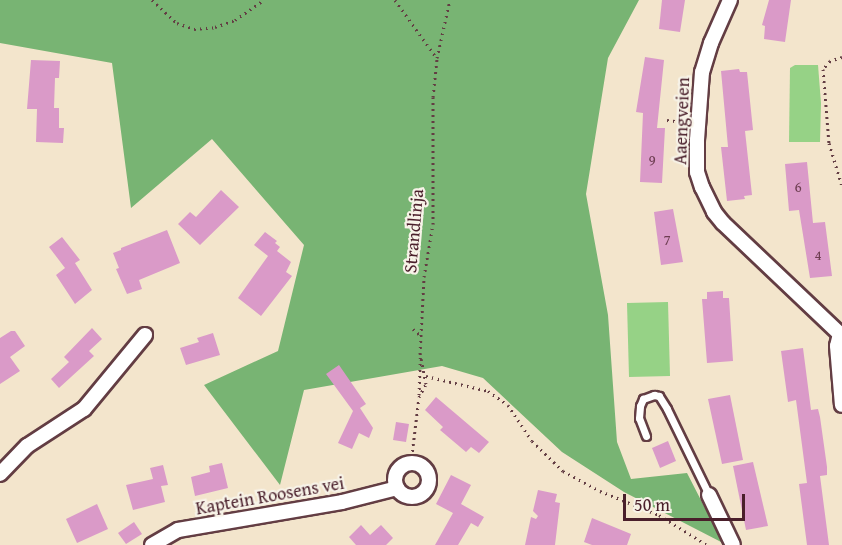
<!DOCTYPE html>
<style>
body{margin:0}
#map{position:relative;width:842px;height:545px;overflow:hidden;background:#f3e5cc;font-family:"Gentium Book Plus",serif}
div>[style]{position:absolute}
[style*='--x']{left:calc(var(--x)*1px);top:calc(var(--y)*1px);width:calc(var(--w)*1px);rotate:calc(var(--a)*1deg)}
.green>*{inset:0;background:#96d286}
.forest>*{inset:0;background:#78b473}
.building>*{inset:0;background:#da9ac8}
.path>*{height:3px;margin-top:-1.5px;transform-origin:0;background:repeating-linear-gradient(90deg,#633d43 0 1.5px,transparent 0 6px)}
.roads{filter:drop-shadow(2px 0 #633d43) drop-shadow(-2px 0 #633d43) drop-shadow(0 2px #633d43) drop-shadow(0 -2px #633d43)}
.lane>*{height:7px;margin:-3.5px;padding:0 3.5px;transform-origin:3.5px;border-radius:3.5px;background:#fff}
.street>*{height:14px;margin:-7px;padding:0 7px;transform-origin:7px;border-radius:7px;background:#fff}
.street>.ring{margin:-7px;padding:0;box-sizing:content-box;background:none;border:14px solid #fff;border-radius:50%}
span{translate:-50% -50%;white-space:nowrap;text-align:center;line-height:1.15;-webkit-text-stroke:4.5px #f7f3e8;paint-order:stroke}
.number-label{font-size:15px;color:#6e3e52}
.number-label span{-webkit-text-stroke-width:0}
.street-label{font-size:18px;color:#4a1f2b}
.scale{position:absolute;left:623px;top:494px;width:122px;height:27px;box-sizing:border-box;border:3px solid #4a1f2b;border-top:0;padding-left:8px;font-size:18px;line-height:21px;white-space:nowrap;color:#4a1f2b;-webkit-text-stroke:4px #f7f3e8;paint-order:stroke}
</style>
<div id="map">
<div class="green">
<i style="clip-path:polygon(795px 65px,818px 65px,821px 103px,820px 142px,789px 142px,790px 68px)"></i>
<i style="clip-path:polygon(668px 302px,670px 376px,629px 377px,627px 303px)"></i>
</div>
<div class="forest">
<i style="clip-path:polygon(0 0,639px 0,608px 58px,586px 194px,608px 315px,617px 442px,631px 479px,687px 473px,723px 543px,624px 492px,562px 452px,483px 378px,442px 366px,304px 390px,280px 485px,204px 385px,278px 351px,304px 245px,212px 139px,131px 208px,112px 63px,0 43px)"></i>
</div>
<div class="building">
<i style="clip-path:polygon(662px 0,685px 0,680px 32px,659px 29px)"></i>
<i style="clip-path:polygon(769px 0,791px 0,785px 42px,764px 39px,765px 26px,762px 25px)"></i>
<i style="clip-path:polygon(645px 57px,664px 60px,657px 128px,665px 128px,662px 183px,640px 182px,643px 113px,636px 112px)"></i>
<i style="clip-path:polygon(31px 60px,60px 61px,59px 78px,55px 78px,54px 108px,59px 108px,59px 128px,64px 128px,63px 143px,36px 142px,37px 109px,27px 109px)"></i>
<i style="clip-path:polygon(739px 69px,740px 72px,747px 72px,753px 130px,745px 131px,752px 195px,744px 196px,745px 199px,727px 201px,721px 147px,728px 147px,721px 71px)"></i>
<i style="clip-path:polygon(807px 162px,813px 223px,825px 222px,832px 276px,810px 278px,799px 210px,789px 211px,785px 164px)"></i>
<i style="clip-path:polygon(221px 190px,239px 207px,200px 245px,178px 224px,190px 212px,196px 217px)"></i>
<i style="clip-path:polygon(673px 209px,683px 262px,661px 265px,654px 212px)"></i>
<i style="clip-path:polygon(167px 230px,180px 263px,139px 280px,142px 289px,127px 294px,116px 269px,119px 268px,113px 253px,121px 250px,121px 248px)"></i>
<i style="clip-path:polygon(265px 232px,277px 241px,275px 243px,280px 247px,277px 251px,291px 262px,286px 272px,292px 276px,261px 316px,238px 298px,268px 256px,254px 245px)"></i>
<i style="clip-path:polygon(62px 237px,80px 260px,75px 263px,92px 290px,75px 304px,56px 275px,65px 268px,49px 247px)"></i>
<i style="clip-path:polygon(723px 291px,723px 298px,729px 298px,733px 361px,707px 363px,702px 299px,707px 299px,707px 292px)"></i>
<i style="clip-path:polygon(92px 328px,102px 339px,89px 351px,94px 356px,59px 388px,51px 379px,69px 362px,64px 357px)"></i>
<i style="clip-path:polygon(11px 331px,15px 331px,25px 346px,10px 357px,20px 371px,0 384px,0 338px)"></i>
<i style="clip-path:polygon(213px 333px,220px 355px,186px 365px,180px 348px,199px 342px,197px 338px)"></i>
<i style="clip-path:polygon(803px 348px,811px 410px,818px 409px,820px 417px,827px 467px,827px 475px,820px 476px,829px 545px,807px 545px,799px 484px,807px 483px,796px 400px,788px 402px,781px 351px)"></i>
<i style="clip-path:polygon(339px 365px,366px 404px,360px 408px,373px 428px,369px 438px,359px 433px,352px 449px,338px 443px,353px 411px,326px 374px)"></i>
<i style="clip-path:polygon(730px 395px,743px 460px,722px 464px,708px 399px)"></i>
<i style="clip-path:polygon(436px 397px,489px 442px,479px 453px,471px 447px,466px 452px,440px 430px,443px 427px,425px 410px)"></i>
<i style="clip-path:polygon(396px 422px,409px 424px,406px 442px,393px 440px)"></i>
<i style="clip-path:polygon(668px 441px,676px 461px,660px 468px,652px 448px)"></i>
<i style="clip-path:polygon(753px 462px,768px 526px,746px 530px,733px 466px)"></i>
<i style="clip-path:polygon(222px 463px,228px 488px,195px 496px,191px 477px,210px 472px,209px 466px)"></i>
<i style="clip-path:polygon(163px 465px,168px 485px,161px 486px,165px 502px,133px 510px,126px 485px,153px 479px,150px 468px)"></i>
<i style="clip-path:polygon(451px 475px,471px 485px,461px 504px,484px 517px,478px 527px,471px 523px,458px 545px,435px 545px,453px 513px,436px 504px)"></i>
<i style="clip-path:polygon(538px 490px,557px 494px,555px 502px,560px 503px,555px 545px,525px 545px,531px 517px,536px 519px,538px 516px,533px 511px)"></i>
<i style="clip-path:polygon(97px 504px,108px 529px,77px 543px,66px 519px)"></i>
<i style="clip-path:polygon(592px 518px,631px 534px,627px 545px,592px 545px,584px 542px)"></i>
<i style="clip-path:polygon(134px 522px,142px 534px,126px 544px,118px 533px)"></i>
<i style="clip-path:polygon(361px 525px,370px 535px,381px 525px,393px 538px,386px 545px,356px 545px,349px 537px)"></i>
</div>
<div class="path">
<i style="--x:152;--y:0;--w:34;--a:43"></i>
<i style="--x:177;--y:23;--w:18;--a:19"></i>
<i style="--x:194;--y:29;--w:21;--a:-5"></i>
<i style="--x:215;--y:27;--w:21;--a:-19"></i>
<i style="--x:235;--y:20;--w:35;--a:-35"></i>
<i style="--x:395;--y:0;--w:70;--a:54.3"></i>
<i style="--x:842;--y:57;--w:13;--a:162"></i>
<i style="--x:830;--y:61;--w:11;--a:131"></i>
<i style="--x:823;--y:69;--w:74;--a:85.4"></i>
<i style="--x:829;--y:143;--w:45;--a:73.2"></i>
<i style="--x:667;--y:120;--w:16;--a:7"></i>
<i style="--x:413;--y:329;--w:11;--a:41"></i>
<i style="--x:426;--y:376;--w:64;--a:13.6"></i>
<i style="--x:488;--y:391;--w:24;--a:35"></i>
<i style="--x:508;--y:405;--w:43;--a:56.3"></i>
<i style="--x:532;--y:441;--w:43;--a:44.1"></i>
<i style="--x:563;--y:471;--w:42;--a:28.4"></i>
<i style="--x:600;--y:491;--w:64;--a:22.1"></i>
<i style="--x:659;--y:515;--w:57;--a:32"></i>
<i style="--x:419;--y:395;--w:38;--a:-88"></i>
<i style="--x:411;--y:463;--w:66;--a:-83.1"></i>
<i style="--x:419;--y:397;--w:15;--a:-62"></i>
<i style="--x:426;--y:384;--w:31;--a:-101"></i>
<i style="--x:420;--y:354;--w:77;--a:-87"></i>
<i style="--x:424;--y:277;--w:54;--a:-80.4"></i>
<i style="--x:433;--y:224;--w:127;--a:-90"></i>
<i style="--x:433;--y:97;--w:39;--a:-84"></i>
<i style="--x:437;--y:58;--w:59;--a:-77.4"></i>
</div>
<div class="roads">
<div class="lane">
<i style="--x:646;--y:436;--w:19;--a:-111"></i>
<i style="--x:639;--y:418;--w:12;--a:-85"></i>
<i style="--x:640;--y:406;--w:8;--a:-67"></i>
<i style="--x:643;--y:399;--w:12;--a:-20"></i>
<i style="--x:654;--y:395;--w:5;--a:11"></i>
<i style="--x:659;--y:396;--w:15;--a:58"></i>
<i style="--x:667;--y:409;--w:96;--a:64"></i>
</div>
<div class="street">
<i style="--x:730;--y:0;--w:47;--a:113.8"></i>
<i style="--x:711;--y:43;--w:30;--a:107"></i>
<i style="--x:702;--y:72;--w:68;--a:94.2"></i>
<i style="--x:697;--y:140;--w:32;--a:90"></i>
<i style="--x:697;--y:172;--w:16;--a:72"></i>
<i style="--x:702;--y:187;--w:28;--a:64"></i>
<i style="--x:714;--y:212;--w:14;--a:51"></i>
<i style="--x:723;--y:223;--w:161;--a:43.5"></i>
<i style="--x:840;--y:334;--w:12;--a:104"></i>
<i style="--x:837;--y:346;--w:59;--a:85.2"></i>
<i class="ring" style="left:395px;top:463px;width:20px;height:20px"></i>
<i style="--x:0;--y:474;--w:39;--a:-46"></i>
<i style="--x:27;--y:446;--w:68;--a:-33"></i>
<i style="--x:84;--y:409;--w:96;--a:-50.5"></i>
<i style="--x:709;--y:495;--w:55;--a:64.4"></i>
<i style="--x:152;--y:545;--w:30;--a:-30"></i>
<i style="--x:178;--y:530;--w:166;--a:-9.7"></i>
<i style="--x:342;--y:502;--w:57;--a:-14.3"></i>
</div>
</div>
<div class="number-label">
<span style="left:652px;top:160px">9</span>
<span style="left:798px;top:187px">6</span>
<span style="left:667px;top:240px">7</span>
<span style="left:818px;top:255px">4</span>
</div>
<div class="street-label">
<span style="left:682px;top:121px;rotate:-88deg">Aaengveien</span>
<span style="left:414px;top:231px;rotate:-85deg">Strandlinja</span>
<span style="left:270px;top:496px;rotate:-10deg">Kaptein Roosens vei</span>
</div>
<div class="scale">50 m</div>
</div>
